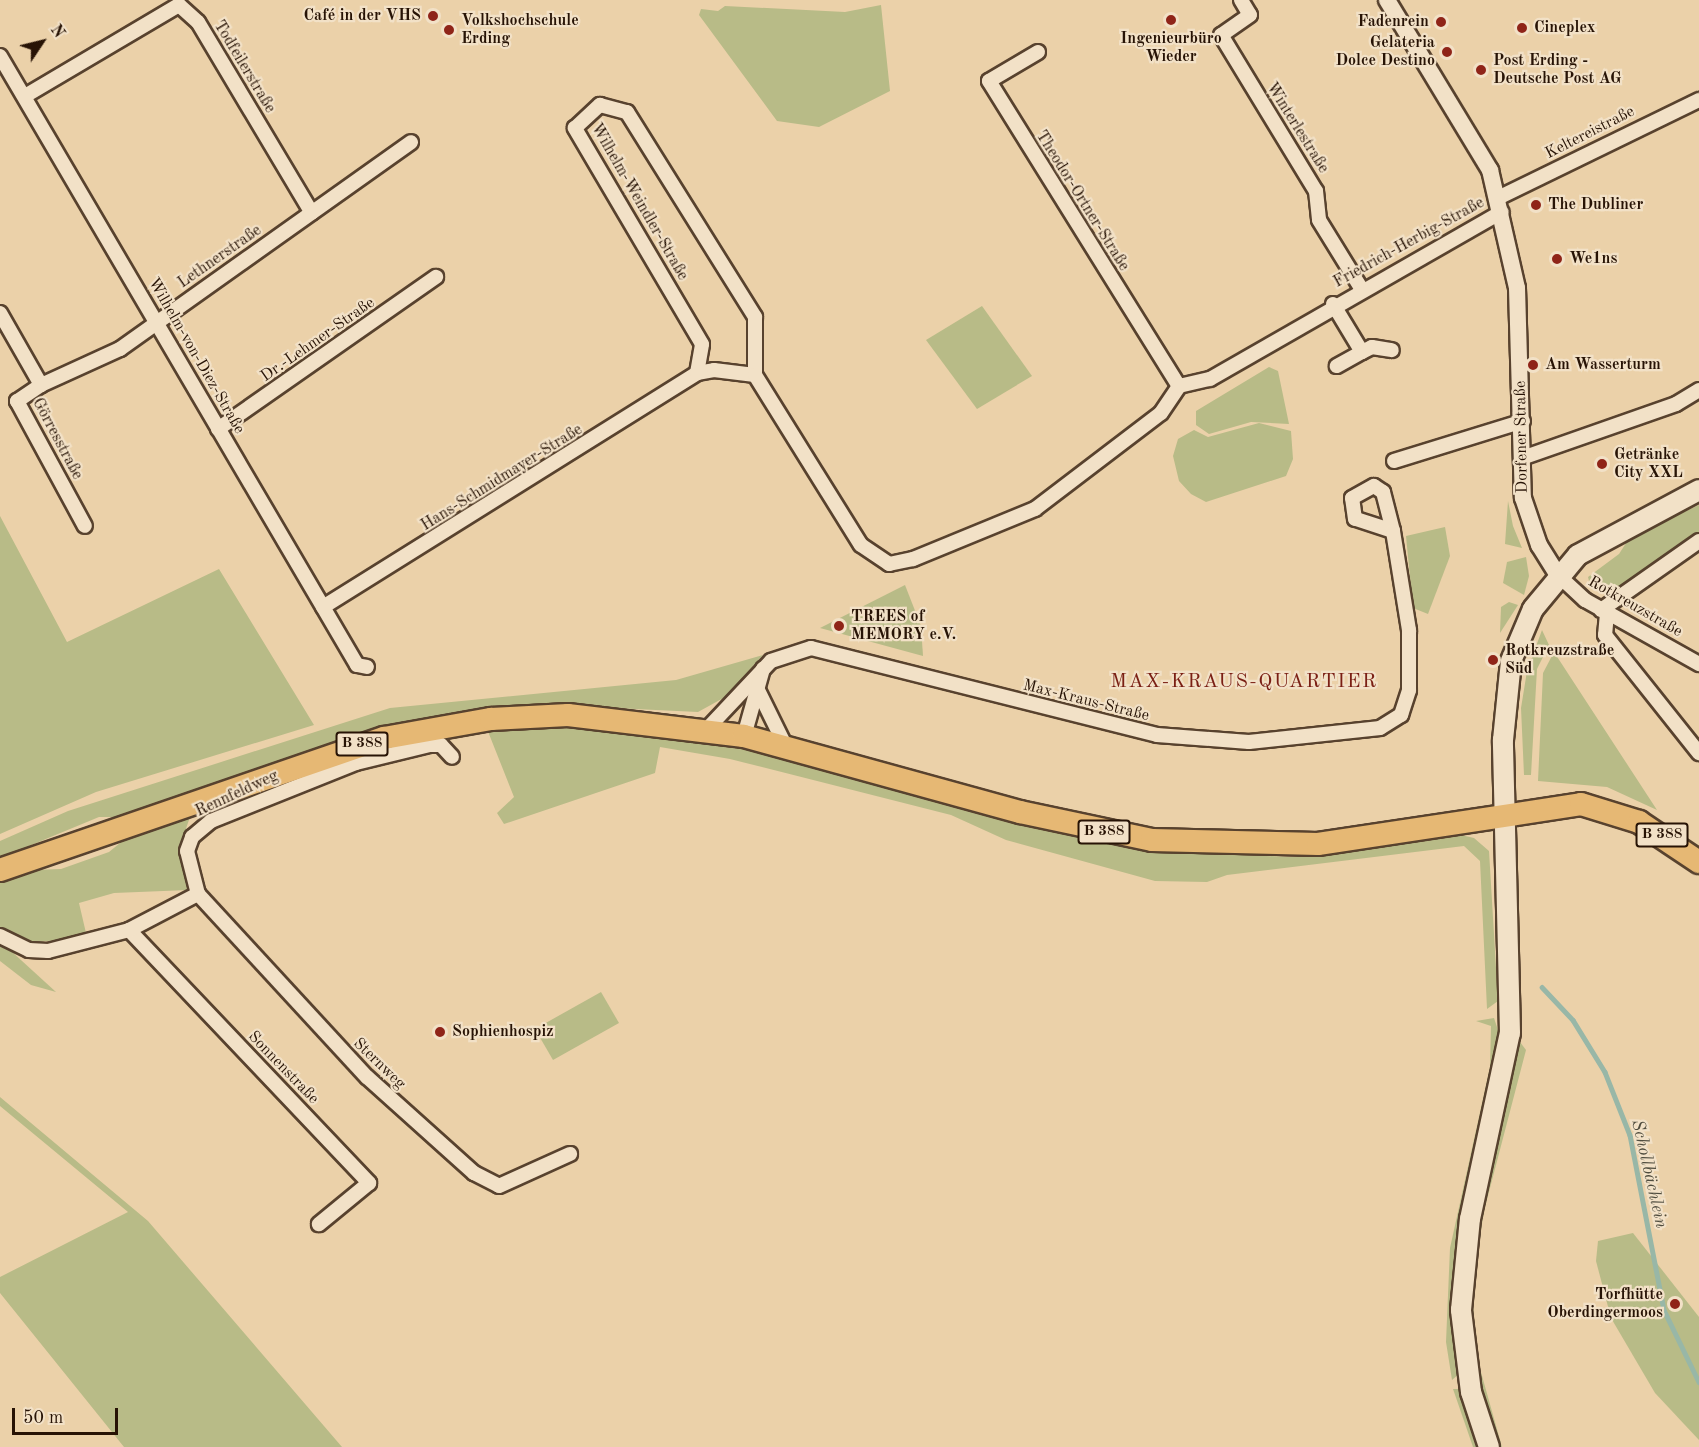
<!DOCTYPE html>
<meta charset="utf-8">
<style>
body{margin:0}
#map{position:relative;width:1699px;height:1447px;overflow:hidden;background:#ebd1a9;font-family:"Old Standard TT",serif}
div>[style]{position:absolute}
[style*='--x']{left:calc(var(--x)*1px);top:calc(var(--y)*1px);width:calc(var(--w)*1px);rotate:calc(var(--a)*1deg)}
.green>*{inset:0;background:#b8bb87}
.stream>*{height:4.5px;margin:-2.25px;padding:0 2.25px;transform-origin:2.25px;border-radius:2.25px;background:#98b7a7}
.roads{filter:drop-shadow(2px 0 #58422e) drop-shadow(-2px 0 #58422e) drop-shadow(0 2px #58422e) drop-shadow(0 -2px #58422e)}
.minor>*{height:14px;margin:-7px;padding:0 7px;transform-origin:7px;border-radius:7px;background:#f2e1c7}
.tertiary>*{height:16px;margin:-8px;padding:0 8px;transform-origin:8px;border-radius:8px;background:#f2e1c7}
.secondary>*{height:20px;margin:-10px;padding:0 10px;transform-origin:10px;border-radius:10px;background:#f2e1c7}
.primary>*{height:22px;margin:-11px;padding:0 11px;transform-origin:11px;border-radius:11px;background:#e6b874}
.dots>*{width:16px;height:16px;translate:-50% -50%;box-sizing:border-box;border:3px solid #f2e1c7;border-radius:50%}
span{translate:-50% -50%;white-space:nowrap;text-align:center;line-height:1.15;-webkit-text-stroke:4.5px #f2e1c7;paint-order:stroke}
.shield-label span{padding:2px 4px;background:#f2e1c7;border:2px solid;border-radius:4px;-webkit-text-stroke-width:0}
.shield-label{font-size:15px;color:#271305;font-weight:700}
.poi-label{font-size:16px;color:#271305;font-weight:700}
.right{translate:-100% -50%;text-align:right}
.left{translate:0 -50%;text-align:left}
.street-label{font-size:16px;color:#271305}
.water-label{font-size:18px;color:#4f4c3e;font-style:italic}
.quarter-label{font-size:20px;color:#7a1f14;letter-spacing:1.5px}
.north{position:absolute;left:12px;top:12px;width:60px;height:60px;-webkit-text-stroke:4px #f2e1c7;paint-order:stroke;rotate:55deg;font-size:16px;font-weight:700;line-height:24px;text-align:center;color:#271305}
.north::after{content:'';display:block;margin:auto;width:21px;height:27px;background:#271305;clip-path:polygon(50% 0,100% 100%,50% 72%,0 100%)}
.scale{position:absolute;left:12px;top:1408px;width:106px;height:27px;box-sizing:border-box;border:3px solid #271305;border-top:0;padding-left:8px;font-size:18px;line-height:21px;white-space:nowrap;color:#271305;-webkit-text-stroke:4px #f2e1c7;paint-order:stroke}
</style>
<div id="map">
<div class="green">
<i style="clip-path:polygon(881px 5px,890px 91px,819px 127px,777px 121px,699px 15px,701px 9px,718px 11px,725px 6px,845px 12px)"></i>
<i style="clip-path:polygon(982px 306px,1032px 376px,977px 409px,926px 340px)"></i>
<i style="clip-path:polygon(1269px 367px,1278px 371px,1289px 424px,1251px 422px,1209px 434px,1196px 425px,1196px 411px)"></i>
<i style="clip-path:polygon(1259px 423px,1291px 431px,1293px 459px,1286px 476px,1206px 502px,1191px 494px,1179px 481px,1173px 456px,1178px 439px,1194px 430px,1208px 437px)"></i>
<i style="clip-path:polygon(1508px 501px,1513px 526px,1522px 548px,1505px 544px)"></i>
<i style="clip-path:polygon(1699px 505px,1699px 533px,1613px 594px,1591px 589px,1588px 577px,1619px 554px,1630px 537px)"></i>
<i style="clip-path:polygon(0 516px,67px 642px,219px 569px,314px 725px,96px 792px,0 834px)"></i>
<i style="clip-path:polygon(1445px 527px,1450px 556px,1428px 614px,1413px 608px,1406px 536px)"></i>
<i style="clip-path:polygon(1526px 557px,1529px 576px,1524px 595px,1503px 583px,1507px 562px)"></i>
<i style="clip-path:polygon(905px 585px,921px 626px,923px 656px,820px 628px)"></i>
<i style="clip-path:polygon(1509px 602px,1518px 605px,1500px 633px,1501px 607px)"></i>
<i style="clip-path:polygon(1542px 630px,1549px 645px,1537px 669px,1531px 775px,1524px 775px,1521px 708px,1527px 671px)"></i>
<i style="clip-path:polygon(1554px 652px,1657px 810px,1607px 787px,1538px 781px,1543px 673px)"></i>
<i style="clip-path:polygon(763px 655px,727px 696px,698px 712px,572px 706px,370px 733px,117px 817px,99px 817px,0 858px,0 841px,68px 811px,390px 708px,676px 680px)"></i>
<i style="clip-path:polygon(543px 725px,602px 726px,746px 748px,1060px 832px,1166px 852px,1294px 857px,1461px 835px,1474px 838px,1489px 851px,1498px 1001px,1487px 1009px,1480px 861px,1464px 846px,1227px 875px,1207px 882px,1155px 881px,1006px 840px,951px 815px,730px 759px,660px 747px,655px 773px,504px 824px,497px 813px,514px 797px,487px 729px)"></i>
<i style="clip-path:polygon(190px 817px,180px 846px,188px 890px,114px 893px,79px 903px,86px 933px,67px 940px,27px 942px,0 927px,0 883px,35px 870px,61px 869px,109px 852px,125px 839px)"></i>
<i style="clip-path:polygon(0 944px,10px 950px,56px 992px,31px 985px,0 961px)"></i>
<i style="clip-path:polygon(601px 992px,619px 1023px,553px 1060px,535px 1029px)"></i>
<i style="clip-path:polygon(1494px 1018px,1500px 1036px,1457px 1252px,1454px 1310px,1460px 1373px,1452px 1380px,1446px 1342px,1450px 1248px,1490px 1067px,1491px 1026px,1476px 1021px)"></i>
<i style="clip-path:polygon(1520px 1042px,1526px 1050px,1484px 1211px,1472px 1290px,1477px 1358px,1502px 1447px,1497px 1447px,1470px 1340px,1470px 1265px)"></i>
<i style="clip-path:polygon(0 1097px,148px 1221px,342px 1447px,124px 1447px,0 1293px,0 1277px,128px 1212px,0 1106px)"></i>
<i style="clip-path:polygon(1633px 1233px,1699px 1317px,1699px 1440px,1655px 1393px,1611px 1318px,1596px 1261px,1598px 1241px)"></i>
<i style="clip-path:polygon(1453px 1389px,1462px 1389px,1482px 1447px,1473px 1447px)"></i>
</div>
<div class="stream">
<i style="--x:1542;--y:987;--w:45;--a:46.8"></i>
<i style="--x:1573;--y:1020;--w:61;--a:58.4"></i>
<i style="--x:1605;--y:1072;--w:68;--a:68.4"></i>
<i style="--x:1630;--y:1135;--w:178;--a:79"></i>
<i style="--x:1664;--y:1310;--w:80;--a:64.1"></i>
</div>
<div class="roads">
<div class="minor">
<i style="--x:1241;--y:0;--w:17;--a:59"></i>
<i style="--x:1250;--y:15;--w:35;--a:145"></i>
<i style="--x:1221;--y:35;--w:183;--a:58.7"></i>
<i style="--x:1316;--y:191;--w:29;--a:84"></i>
<i style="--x:1319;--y:220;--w:80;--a:58.3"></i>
<i style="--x:1038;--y:52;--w:57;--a:149.4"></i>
<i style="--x:989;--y:81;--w:359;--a:58.1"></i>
<i style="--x:0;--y:56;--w:706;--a:59.62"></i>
<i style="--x:357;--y:665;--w:10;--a:11"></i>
<i style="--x:25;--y:96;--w:179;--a:-30.6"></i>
<i style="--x:179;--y:5;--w:25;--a:42"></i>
<i style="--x:198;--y:22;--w:222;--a:59.2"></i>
<i style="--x:1498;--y:198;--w:224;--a:-26"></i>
<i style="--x:1333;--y:304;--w:56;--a:58.9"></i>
<i style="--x:1362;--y:352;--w:29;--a:151"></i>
<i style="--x:0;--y:313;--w:83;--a:60.3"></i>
<i style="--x:41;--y:385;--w:29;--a:146"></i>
<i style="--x:17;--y:401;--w:142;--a:61.5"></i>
<i style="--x:1362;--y:352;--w:11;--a:-27"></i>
<i style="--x:1372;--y:347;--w:20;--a:9"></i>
<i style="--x:697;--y:373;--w:29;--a:-80"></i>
<i style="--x:702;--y:344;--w:251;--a:-120.5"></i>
<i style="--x:575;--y:128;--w:34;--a:-43"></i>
<i style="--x:600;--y:105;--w:28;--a:15"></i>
<i style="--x:627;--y:112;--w:242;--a:58"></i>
<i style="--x:755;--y:317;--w:58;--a:90"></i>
<i style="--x:41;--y:385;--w:87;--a:-24.5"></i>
<i style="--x:120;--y:349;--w:357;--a:-35.4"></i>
<i style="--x:218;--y:429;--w:266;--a:-34.9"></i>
<i style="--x:1522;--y:458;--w:163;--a:-19.3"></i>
<i style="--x:1676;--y:404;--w:27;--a:-31"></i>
<i style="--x:1394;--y:461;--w:135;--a:-17.2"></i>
<i style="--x:1374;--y:486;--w:11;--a:34"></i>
<i style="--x:1383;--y:492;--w:40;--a:75.6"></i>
<i style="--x:1393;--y:531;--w:40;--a:-162"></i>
<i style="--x:1355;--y:519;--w:21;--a:-98"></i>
<i style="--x:1352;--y:498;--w:25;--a:-29"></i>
<i style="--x:1558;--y:575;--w:37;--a:43"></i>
<i style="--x:1585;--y:600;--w:131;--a:29.3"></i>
<i style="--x:323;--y:607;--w:441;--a:-32"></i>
<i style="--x:697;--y:373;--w:17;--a:-10"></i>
<i style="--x:714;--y:370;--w:41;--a:7"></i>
<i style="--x:755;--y:375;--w:200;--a:58.1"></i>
<i style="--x:861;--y:545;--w:34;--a:34"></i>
<i style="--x:889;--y:564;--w:25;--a:-12"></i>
<i style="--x:913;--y:559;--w:132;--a:-22.3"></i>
<i style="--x:1035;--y:509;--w:158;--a:-37.3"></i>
<i style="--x:1161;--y:413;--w:32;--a:-56"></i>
<i style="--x:1179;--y:386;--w:32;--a:-13"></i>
<i style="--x:1210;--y:379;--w:336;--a:-29.8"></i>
<i style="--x:1601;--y:610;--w:120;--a:-35.1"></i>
<i style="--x:1607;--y:613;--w:22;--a:95"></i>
<i style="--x:1605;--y:635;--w:151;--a:51.5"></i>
<i style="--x:756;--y:686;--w:66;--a:63.8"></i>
<i style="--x:707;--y:729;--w:93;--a:-46.7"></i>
<i style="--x:771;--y:661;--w:42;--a:-18"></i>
<i style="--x:811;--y:648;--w:357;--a:14.1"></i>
<i style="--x:1157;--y:735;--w:92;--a:4.4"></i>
<i style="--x:1249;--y:742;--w:132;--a:-6.1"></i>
<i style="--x:1380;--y:728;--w:25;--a:-32"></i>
<i style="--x:1401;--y:715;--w:26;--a:-72"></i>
<i style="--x:1409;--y:690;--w:60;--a:-90"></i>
<i style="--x:1409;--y:630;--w:100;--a:-99.2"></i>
<i style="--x:744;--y:736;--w:70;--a:-74.2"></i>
<i style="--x:198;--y:894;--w:249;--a:47.3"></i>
<i style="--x:367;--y:1077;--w:144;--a:41.9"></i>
<i style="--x:474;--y:1173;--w:28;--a:27"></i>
<i style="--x:499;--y:1186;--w:78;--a:-24.3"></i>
<i style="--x:129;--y:930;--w:349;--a:46.5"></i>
<i style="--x:369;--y:1183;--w:65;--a:140.6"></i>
<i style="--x:0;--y:936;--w:32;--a:26"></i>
<i style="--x:29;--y:950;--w:19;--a:3"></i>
<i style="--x:48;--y:951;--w:84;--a:-14.5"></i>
<i style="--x:129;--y:930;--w:78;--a:-27.6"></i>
<i style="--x:198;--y:894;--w:44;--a:-104.3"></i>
<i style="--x:187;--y:851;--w:15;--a:-70"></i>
<i style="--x:192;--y:837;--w:25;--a:-40"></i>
<i style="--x:211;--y:821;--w:156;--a:-21.8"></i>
<i style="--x:356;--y:763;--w:76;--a:-13.7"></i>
<i style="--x:430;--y:745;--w:11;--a:0"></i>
<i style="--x:441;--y:745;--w:16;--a:47"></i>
</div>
<div class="tertiary">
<i style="--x:1387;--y:0;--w:199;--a:58.8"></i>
<i style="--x:1490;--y:170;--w:121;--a:77.1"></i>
<i style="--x:1517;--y:288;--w:210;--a:88.4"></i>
<i style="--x:1523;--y:498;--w:50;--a:71.2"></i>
<i style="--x:1539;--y:545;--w:36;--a:58"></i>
</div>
<div class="secondary">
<i style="--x:1489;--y:1447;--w:58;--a:-108.1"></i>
<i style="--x:1471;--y:1392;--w:83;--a:-97"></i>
<i style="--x:1461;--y:1310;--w:91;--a:-84.4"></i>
<i style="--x:1470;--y:1219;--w:190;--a:-77.9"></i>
<i style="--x:1510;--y:1033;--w:293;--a:-91.4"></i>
<i style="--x:1503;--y:740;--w:79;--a:-84.2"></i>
<i style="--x:1511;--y:661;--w:56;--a:-67.1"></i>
<i style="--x:1533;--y:609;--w:70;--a:-50.2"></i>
<i style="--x:1578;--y:555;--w:137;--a:-28.2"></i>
</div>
<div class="primary">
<i style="--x:0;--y:870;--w:406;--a:-19"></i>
<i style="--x:384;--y:738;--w:109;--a:-10.1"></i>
<i style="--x:491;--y:719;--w:77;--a:-3"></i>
<i style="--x:568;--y:715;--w:177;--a:6.8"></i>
<i style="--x:744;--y:736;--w:286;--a:15.4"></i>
<i style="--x:1020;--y:812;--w:135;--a:12"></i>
<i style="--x:1152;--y:840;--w:166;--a:1.4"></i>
<i style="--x:1318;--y:844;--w:266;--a:-8.6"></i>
<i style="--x:1581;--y:804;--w:61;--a:17.2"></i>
<i style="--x:1639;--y:822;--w:72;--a:33.7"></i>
</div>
</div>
<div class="dots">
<i style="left:433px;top:16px;background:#8f2418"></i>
<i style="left:1171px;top:20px;background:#8f2418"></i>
<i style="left:1441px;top:22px;background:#8f2418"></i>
<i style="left:1522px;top:28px;background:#8f2418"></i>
<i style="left:449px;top:30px;background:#8f2418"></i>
<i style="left:1447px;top:52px;background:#8f2418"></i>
<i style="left:1481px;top:70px;background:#8f2418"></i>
<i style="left:1536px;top:205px;background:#8f2418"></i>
<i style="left:1557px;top:259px;background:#8f2418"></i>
<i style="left:1533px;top:365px;background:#8f2418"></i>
<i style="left:1602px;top:464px;background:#8f2418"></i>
<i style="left:839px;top:626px;background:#8f2418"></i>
<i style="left:1493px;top:660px;background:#8f2418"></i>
<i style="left:440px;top:1032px;background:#8f2418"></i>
<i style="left:1675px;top:1304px;background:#8f2418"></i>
</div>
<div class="shield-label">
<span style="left:362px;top:744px">B 388</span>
<span style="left:1104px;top:832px">B 388</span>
<span style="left:1662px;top:835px">B 388</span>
</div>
<div class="poi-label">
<span class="right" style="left:421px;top:16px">Café in der VHS</span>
<span class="left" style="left:461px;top:30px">Volkshochschule<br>Erding</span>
<span class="right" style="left:1429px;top:22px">Fadenrein</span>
<span class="left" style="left:1534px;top:28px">Cineplex</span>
<span style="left:1171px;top:48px">Ingenieurbüro<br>Wieder</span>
<span class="right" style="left:1435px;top:52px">Gelateria<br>Dolce Destino</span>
<span class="left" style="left:1493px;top:70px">Post Erding -<br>Deutsche Post AG</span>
<span class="left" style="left:1548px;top:205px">The Dubliner</span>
<span class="left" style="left:1569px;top:259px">We1ns</span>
<span class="left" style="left:1545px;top:365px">Am Wasserturm</span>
<span class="left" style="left:1614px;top:464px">Getränke<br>City XXL</span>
<span class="left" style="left:851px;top:626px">TREES of<br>MEMORY e.V.</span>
<span class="left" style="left:1505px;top:660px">Rotkreuzstraße<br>Süd</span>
<span class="left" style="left:452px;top:1032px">Sophienhospiz</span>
<span class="right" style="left:1663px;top:1304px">Torfhütte<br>Oberdingermoos</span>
</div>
<div class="street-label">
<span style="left:244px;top:67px;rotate:59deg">Todfeilerstraße</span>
<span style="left:1297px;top:128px;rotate:58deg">Winterlestraße</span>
<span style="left:1590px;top:133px;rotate:-27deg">Keltereistraße</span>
<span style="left:1082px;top:201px;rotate:58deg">Theodor-Ortner-Straße</span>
<span style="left:639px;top:202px;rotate:60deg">Wilhelm-Weindler-Straße</span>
<span style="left:1409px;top:243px;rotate:-29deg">Friedrich-Herbig-Straße</span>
<span style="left:220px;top:257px;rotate:-35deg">Lethnerstraße</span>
<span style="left:318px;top:340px;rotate:-35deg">Dr.-Lehmer-Straße</span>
<span style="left:196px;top:356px;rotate:60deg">Wilhelm-von-Diez-Straße</span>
<span style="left:1522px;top:437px;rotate:-91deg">Dorfener Straße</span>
<span style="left:57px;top:439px;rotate:62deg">Görresstraße</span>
<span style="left:502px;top:478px;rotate:-32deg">Hans-Schmidmayer-Straße</span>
<span style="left:1635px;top:607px;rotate:30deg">Rotkreuzstraße</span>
<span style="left:1086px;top:701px;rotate:14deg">Max-Kraus-Straße</span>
<span style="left:237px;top:794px;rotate:-25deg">Rennfeldweg</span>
<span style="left:379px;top:1064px;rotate:44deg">Sternweg</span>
<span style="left:283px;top:1068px;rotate:46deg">Sonnenstraße</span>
</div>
<div class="water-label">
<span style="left:1649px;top:1174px;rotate:77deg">Schollbächlein</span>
</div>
<div class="quarter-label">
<span style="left:1244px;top:682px">MAX-KRAUS-QUARTIER</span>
</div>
<div class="north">N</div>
<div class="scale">50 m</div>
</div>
